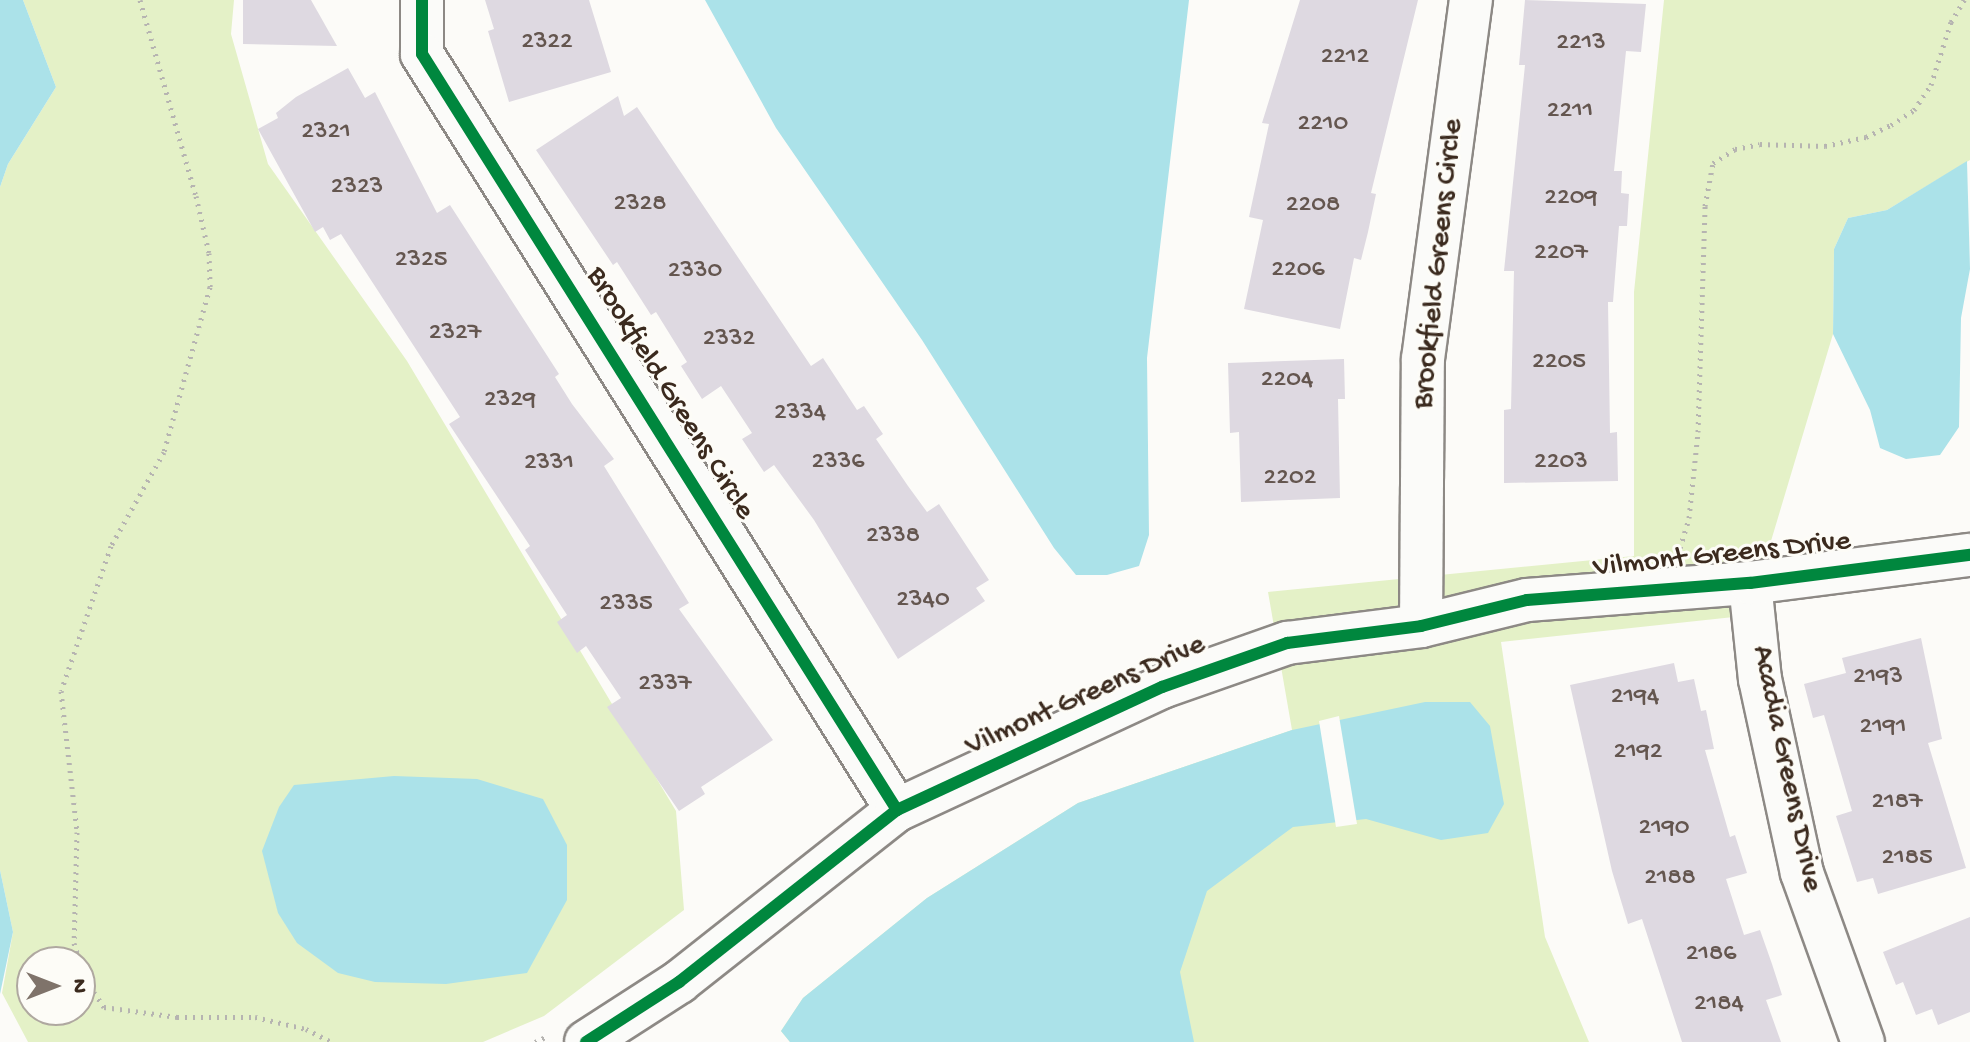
<!DOCTYPE html>
<style>
body{margin:0}
#map{position:relative;width:1970px;height:1042px;overflow:hidden;background:#fcfbf8;font-family:"Gochi Hand",sans-serif}
div>[style]{position:absolute}
[style*='--x']{left:calc(var(--x)*1px);top:calc(var(--y)*1px);width:calc(var(--w)*1px);rotate:calc(var(--a)*1deg)}
.green>*{inset:0;background:#e4f1c7}
.water>*{inset:0;background:#abe2e9}
.pier>*{inset:0;background:#fcfbf8}
.building>*{inset:0;background:#ded9e1}
.path>*{height:5px;margin-top:-2.5px;transform-origin:0;background:repeating-linear-gradient(90deg,#b6b4b1 0 2px,transparent 0 8px)}
.roads{filter:drop-shadow(2px 0 #8d8985) drop-shadow(-2px 0 #8d8985) drop-shadow(0 2px #8d8985) drop-shadow(0 -2px #8d8985)}
.minor>*{height:42px;margin:-21px;padding:0 21px;transform-origin:21px;border-radius:21px;background:#fbfbf9}
.cycleway>*{height:12px;margin:-6px;padding:0 6px;transform-origin:6px;border-radius:6px;background:#00873e}
span{translate:-50% -50%;white-space:nowrap;text-align:center;line-height:1.15;-webkit-text-stroke:6px #fdfcf7;paint-order:stroke}
.number-label{font-size:26px;color:#64564f}
.number-label span{-webkit-text-stroke-width:0}
.street-label{font-size:30px;color:#3b2a1e}
.north{position:absolute;left:16px;top:946px;width:80px;height:80px;box-sizing:border-box;background:#fdfcf7;border:2px solid #afa8a0;border-radius:50%;rotate:90deg;font-size:22px;font-weight:700;line-height:32px;text-align:center;color:#3b2a1e}
.north::after{content:'';display:block;margin:auto;width:28px;height:36px;background:#7f736a;clip-path:polygon(50% 0,100% 100%,50% 72%,0 100%)}
</style>
<div id="map">
<div class="green">
<i style="clip-path:polygon(evenodd,23px 0,234px 0,231px 34px,268px 164px,407px 361px,676px 811px,684px 910px,544px 1016px,483px 1042px,28px 1042px,2px 993px,13px 932px,0 870px,0 187px,8px 164px,56px 87px,23px 0,32px 962px,80px 962px,80px 1010px,32px 1010px,32px 962px)"></i>
<i style="clip-path:polygon(1664px 0,1970px 0,1970px 160px,1887px 210px,1848px 218px,1834px 249px,1833px 334px,1771px 541px,1771px 613px,1501px 642px,1545px 937px,1589px 1042px,790px 1042px,781px 1031px,803px 998px,927px 898px,1078px 803px,1292px 730px,1268px 592px,1634px 556px,1634px 292px)"></i>
</div>
<div class="water">
<i style="clip-path:polygon(0 0,23px 0,56px 87px,8px 164px,0 187px)"></i>
<i style="clip-path:polygon(705px 0,1189px 0,1147px 358px,1149px 535px,1139px 566px,1107px 575px,1076px 575px,1054px 548px,922px 340px,776px 128px)"></i>
<i style="clip-path:polygon(1967px 161px,1970px 269px,1961px 318px,1959px 427px,1940px 455px,1906px 459px,1880px 448px,1870px 410px,1833px 334px,1834px 249px,1848px 218px,1887px 210px)"></i>
<i style="clip-path:polygon(1425px 702px,1470px 702px,1490px 726px,1504px 804px,1488px 833px,1441px 840px,1366px 819px,1293px 827px,1207px 891px,1180px 972px,1194px 1042px,790px 1042px,781px 1031px,803px 998px,927px 898px,1078px 803px,1292px 730px)"></i>
<i style="clip-path:polygon(394px 776px,477px 779px,543px 799px,567px 845px,567px 900px,527px 973px,446px 984px,375px 982px,338px 973px,297px 943px,278px 913px,262px 851px,279px 807px,294px 785px)"></i>
<i style="clip-path:polygon(0 870px,13px 932px,0 994px)"></i>
</div>
<div class="pier">
<i style="clip-path:polygon(1339px 716px,1357px 824px,1336px 827px,1319px 721px)"></i>
</div>
<div class="building">
<i style="clip-path:polygon(243px 0,311px 0,337px 46px,243px 44px)"></i>
<i style="clip-path:polygon(485px 0,589px 0,611px 72px,509px 102px,488px 31px,494px 29px)"></i>
<i style="clip-path:polygon(1300px 0,1418px 0,1371px 193px,1376px 194px,1368px 232px,1361px 260px,1354px 258px,1340px 329px,1244px 309px,1263px 220px,1249px 217px,1269px 124px,1262px 123px)"></i>
<i style="clip-path:polygon(1525px 0,1646px 4px,1641px 52px,1626px 51px,1614px 171px,1622px 171px,1621px 193px,1629px 194px,1627px 226px,1619px 226px,1613px 302px,1608px 302px,1610px 433px,1617px 432px,1618px 481px,1504px 483px,1504px 410px,1511px 409px,1514px 271px,1504px 271px,1525px 65px,1519px 65px)"></i>
<i style="clip-path:polygon(348px 68px,365px 98px,375px 92px,437px 213px,450px 205px,559px 374px,555px 377px,572px 404px,614px 459px,604px 466px,689px 603px,679px 609px,773px 740px,701px 787px,705px 794px,679px 811px,607px 707px,621px 698px,586px 646px,577px 653px,557px 622px,567px 615px,525px 550px,530px 546px,449px 424px,460px 417px,341px 234px,330px 240px,323px 227px,315px 232px,258px 129px,278px 118px,276px 113px,296px 97px)"></i>
<i style="clip-path:polygon(618px 96px,624px 116px,637px 107px,811px 366px,823px 358px,857px 410px,864px 406px,883px 434px,876px 439px,908px 486px,927px 512px,939px 504px,989px 580px,976px 588px,985px 601px,898px 659px,814px 520px,774px 465px,764px 472px,742px 439px,752px 433px,721px 386px,702px 399px,681px 366px,687px 362px,656px 312px,651px 315px,617px 262px,613px 265px,536px 150px)"></i>
<i style="clip-path:polygon(1344px 359px,1345px 399px,1338px 399px,1340px 498px,1241px 502px,1239px 432px,1230px 433px,1228px 363px)"></i>
<i style="clip-path:polygon(1921px 638px,1942px 739px,1928px 743px,1966px 868px,1878px 894px,1873px 878px,1857px 882px,1836px 816px,1852px 811px,1824px 715px,1813px 718px,1804px 684px,1846px 673px,1842px 658px)"></i>
<i style="clip-path:polygon(1674px 663px,1678px 682px,1694px 679px,1701px 711px,1706px 710px,1714px 749px,1705px 750px,1730px 837px,1735px 835px,1747px 873px,1726px 879px,1744px 935px,1760px 930px,1772px 964px,1782px 995px,1766px 1000px,1781px 1042px,1682px 1042px,1642px 919px,1628px 924px,1612px 871px,1570px 685px)"></i>
<i style="clip-path:polygon(1970px 917px,1970px 1012px,1938px 1025px,1932px 1009px,1916px 1015px,1903px 982px,1896px 985px,1883px 952px)"></i>
</div>
<div class="path">
<i style="--x:140;--y:0;--w:204;--a:74.1"></i>
<i style="--x:196;--y:196;--w:58;--a:77.2"></i>
<i style="--x:209;--y:253;--w:34;--a:88"></i>
<i style="--x:210;--y:287;--w:171;--a:105.6"></i>
<i style="--x:164;--y:452;--w:108;--a:119.4"></i>
<i style="--x:111;--y:546;--w:153;--a:109"></i>
<i style="--x:61;--y:691;--w:142;--a:83.5"></i>
<i style="--x:77;--y:832;--w:111;--a:91.5"></i>
<i style="--x:74;--y:943;--w:38;--a:73"></i>
<i style="--x:85;--y:979;--w:34;--a:56"></i>
<i style="--x:104;--y:1007;--w:74;--a:7.8"></i>
<i style="--x:177;--y:1017;--w:78;--a:0"></i>
<i style="--x:255;--y:1017;--w:52;--a:13.2"></i>
<i style="--x:306;--y:1029;--w:29;--a:27"></i>
<i style="--x:1680;--y:548;--w:31;--a:-73"></i>
<i style="--x:1689;--y:518;--w:86;--a:-84"></i>
<i style="--x:1698;--y:432;--w:226;--a:-88.2"></i>
<i style="--x:1705;--y:206;--w:44;--a:-79.5"></i>
<i style="--x:1713;--y:163;--w:26;--a:-32"></i>
<i style="--x:1735;--y:149;--w:25;--a:-11"></i>
<i style="--x:1760;--y:144;--w:65;--a:1.8"></i>
<i style="--x:1825;--y:146;--w:42;--a:-12.4"></i>
<i style="--x:1866;--y:137;--w:28;--a:-26"></i>
<i style="--x:1891;--y:125;--w:27;--a:-33"></i>
<i style="--x:1914;--y:110;--w:30;--a:-56"></i>
<i style="--x:1931;--y:85;--w:66;--a:-72.4"></i>
<i style="--x:1951;--y:22;--w:26;--a:-59"></i>
<i style="--x:535;--y:1042;--w:14;--a:-25"></i>
</div>
<div class="roads">
<div class="minor">
<i style="--x:422;--y:0;--w:54;--a:90"></i>
<i style="--x:422;--y:54;--w:893;--a:57.86"></i>
<i style="--x:1750;--y:583;--w:97;--a:84.1"></i>
<i style="--x:1760;--y:679;--w:198;--a:77.8"></i>
<i style="--x:1802;--y:873;--w:180;--a:70.2"></i>
<i style="--x:1421;--y:626;--w:267;--a:-89.6"></i>
<i style="--x:1423;--y:359;--w:362;--a:-82.4"></i>
<i style="--x:586;--y:1042;--w:111;--a:-32.8"></i>
<i style="--x:679;--y:982;--w:278;--a:-38.3"></i>
<i style="--x:897;--y:810;--w:292;--a:-24.9"></i>
<i style="--x:1162;--y:687;--w:133;--a:-19.4"></i>
<i style="--x:1287;--y:643;--w:135;--a:-7.2"></i>
<i style="--x:1421;--y:626;--w:109;--a:-13.8"></i>
<i style="--x:1527;--y:600;--w:224;--a:-4.4"></i>
<i style="--x:1750;--y:583;--w:222;--a:-7.3"></i>
</div>
</div>
<div class="cycleway">
<i style="--x:422;--y:0;--w:54;--a:90"></i>
<i style="--x:422;--y:54;--w:893;--a:57.86"></i>
<i style="--x:586;--y:1042;--w:111;--a:-32.8"></i>
<i style="--x:679;--y:982;--w:278;--a:-38.3"></i>
<i style="--x:897;--y:810;--w:292;--a:-24.9"></i>
<i style="--x:1162;--y:687;--w:133;--a:-19.4"></i>
<i style="--x:1287;--y:643;--w:135;--a:-7.2"></i>
<i style="--x:1421;--y:626;--w:109;--a:-13.8"></i>
<i style="--x:1527;--y:600;--w:224;--a:-4.4"></i>
<i style="--x:1750;--y:583;--w:222;--a:-7.3"></i>
</div>
<div class="number-label">
<span style="left:547px;top:43px">2322</span>
<span style="left:1581px;top:44px">2213</span>
<span style="left:1345px;top:58px">2212</span>
<span style="left:1570px;top:112px">2211</span>
<span style="left:1323px;top:125px">2210</span>
<span style="left:326px;top:133px">2321</span>
<span style="left:357px;top:188px">2323</span>
<span style="left:1571px;top:199px">2209</span>
<span style="left:640px;top:205px">2328</span>
<span style="left:1313px;top:206px">2208</span>
<span style="left:1561px;top:254px">2207</span>
<span style="left:421px;top:261px">2325</span>
<span style="left:1298px;top:271px">2206</span>
<span style="left:695px;top:272px">2330</span>
<span style="left:455px;top:334px">2327</span>
<span style="left:729px;top:340px">2332</span>
<span style="left:1559px;top:363px">2205</span>
<span style="left:1287px;top:381px">2204</span>
<span style="left:510px;top:401px">2329</span>
<span style="left:800px;top:414px">2334</span>
<span style="left:838px;top:463px">2336</span>
<span style="left:1561px;top:463px">2203</span>
<span style="left:549px;top:464px">2331</span>
<span style="left:1290px;top:479px">2202</span>
<span style="left:893px;top:537px">2338</span>
<span style="left:923px;top:601px">2340</span>
<span style="left:626px;top:605px">2335</span>
<span style="left:1878px;top:678px">2193</span>
<span style="left:665px;top:685px">2337</span>
<span style="left:1635px;top:698px">2194</span>
<span style="left:1883px;top:728px">2191</span>
<span style="left:1638px;top:753px">2192</span>
<span style="left:1897px;top:803px">2187</span>
<span style="left:1664px;top:829px">2190</span>
<span style="left:1907px;top:859px">2185</span>
<span style="left:1670px;top:879px">2188</span>
<span style="left:1711px;top:955px">2186</span>
<span style="left:1719px;top:1005px">2184</span>
</div>
<div class="street-label">
<span style="left:1440px;top:264px;rotate:-84deg">Brookfield Greens Circle</span>
<span style="left:669px;top:394px;rotate:58deg">Brookfield Greens Circle</span>
<span style="left:1722px;top:556px;rotate:-6deg">Vilmont Greens Drive</span>
<span style="left:1086px;top:697px;rotate:-24deg">Vilmont Greens Drive</span>
<span style="left:1785px;top:769px;rotate:78deg">Acadia Greens Drive</span>
</div>
<div class="north">N</div>
</div>
